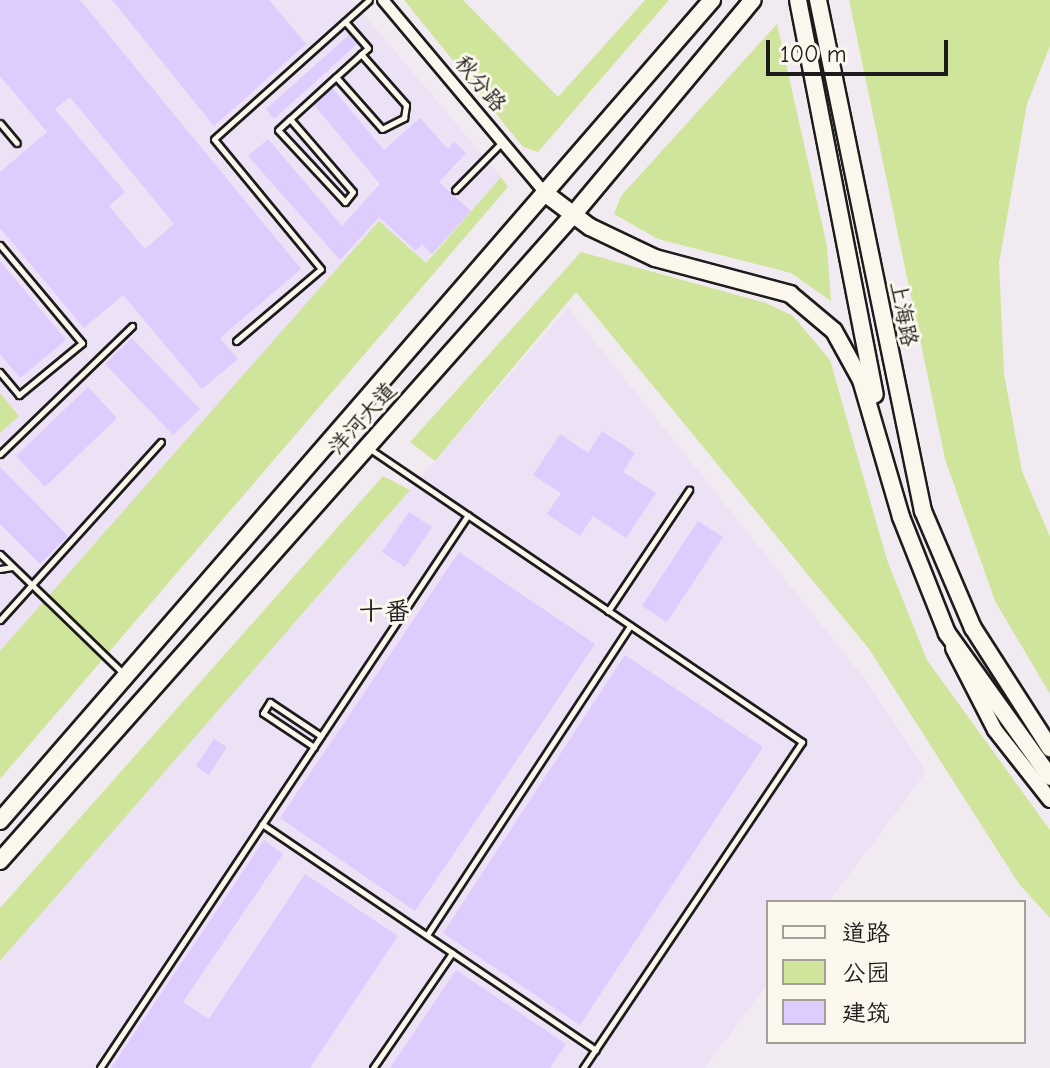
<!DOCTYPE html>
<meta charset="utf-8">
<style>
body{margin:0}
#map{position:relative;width:1050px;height:1068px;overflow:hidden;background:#f2eaf1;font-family:"Comic Neue","LXGW WenKai TC",sans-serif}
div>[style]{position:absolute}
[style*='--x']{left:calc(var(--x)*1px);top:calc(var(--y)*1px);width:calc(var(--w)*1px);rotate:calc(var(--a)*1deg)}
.built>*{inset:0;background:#ece1f5}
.green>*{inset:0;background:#cfe59b}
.building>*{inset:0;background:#deccfe}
.roads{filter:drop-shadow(2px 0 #1c1c1c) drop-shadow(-2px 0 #1c1c1c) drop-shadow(0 2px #1c1c1c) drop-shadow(0 -2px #1c1c1c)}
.service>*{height:5px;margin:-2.5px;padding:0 2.5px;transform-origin:2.5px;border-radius:2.5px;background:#fbf7ec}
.minor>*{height:10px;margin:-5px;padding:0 5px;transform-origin:5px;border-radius:5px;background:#fbf7ec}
.secondary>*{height:14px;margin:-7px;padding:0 7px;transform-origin:7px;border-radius:7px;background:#fbf7ec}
.primary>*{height:16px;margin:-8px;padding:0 8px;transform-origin:8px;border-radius:8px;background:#fbf7ec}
.trunk>*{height:16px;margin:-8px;padding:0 8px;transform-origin:8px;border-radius:8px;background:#fbf7ec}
span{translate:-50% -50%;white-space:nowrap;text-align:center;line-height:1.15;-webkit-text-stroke:6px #fbf7ec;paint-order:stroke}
.street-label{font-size:22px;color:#1c1c1c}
.quarter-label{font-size:26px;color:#1c1c1c}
.legend{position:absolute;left:766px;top:900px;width:260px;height:144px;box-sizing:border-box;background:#fbf7ec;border:2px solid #a29f99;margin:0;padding:10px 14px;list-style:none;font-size:24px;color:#1c1c1c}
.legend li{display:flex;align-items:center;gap:16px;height:40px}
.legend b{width:40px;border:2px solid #a29f99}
.scale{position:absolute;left:766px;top:40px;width:182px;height:36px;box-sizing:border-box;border:4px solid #1c1c1c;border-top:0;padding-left:10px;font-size:24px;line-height:28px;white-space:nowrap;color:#1c1c1c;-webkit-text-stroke:6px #fbf7ec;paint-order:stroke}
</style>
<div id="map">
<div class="built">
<i style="clip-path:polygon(0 0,352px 0,501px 177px,425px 263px,379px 222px,0 651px)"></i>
<i style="clip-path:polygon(568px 308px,864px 678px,926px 772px,829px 902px,768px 902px,768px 983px,705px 1068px,0 1068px,0 961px)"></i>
</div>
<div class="green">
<i style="clip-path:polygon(404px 0,463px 0,558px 97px,645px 0,669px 0,538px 152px,523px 147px)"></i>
<i style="clip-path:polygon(849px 0,1050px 0,1050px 46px,1027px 104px,999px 263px,1004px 374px,1022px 471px,1050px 537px,1050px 694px,995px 601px,945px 459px)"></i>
<i style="clip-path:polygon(777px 24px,827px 246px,831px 301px,791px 273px,658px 239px,614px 214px,621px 196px)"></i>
<i style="clip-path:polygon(501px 177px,508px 187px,0 779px,0 651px,379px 221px,426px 263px)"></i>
<i style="clip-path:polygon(581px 252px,766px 303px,793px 316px,830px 360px,887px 560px,927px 660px,1050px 830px,1050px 918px,1019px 884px,869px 649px,576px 292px,435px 461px,410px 442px)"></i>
<i style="clip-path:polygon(0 393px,19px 416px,0 433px)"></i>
<i style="clip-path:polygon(383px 476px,410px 490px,0 961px,0 908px)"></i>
</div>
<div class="building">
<i style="clip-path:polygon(evenodd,0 0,80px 0,301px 269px,220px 338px,238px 359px,202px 389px,123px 295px,84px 328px,0 228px,0 172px,47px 132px,0 76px,0 0,70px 97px,174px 224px,145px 249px,109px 206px,125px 192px,55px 109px,70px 97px)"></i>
<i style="clip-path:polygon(112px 0,269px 0,306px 44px,214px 126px)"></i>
<i style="clip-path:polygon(349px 35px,357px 44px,274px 119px,266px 109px)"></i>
<i style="clip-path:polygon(332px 88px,384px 150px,420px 118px,448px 149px,454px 142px,466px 153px,439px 182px,471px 211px,432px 254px,422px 244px,416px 251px,379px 217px,340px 260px,248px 156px,268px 139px,342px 226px,380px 184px,314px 105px)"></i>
<i style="clip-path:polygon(0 261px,66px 340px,20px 378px,0 354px)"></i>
<i style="clip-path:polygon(132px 338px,200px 409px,173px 435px,105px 364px)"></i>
<i style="clip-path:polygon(88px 387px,117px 418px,45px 487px,16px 456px)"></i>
<i style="clip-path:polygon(602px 431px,635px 453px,623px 472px,656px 493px,626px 538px,593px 516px,580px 536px,547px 514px,561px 493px,533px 475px,560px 434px,588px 453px)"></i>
<i style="clip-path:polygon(0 467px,68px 536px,40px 564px,0 524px)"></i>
<i style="clip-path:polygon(409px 512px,432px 527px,405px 567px,382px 552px)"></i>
<i style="clip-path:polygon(698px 521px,723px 537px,667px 622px,642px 606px)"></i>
<i style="clip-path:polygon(459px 552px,595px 644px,415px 911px,280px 818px)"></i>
<i style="clip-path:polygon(625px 655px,763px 747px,580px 1025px,443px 933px)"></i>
<i style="clip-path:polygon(214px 739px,227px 747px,209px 775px,196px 766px)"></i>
<i style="clip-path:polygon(264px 840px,283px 854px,183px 1002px,209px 1019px,305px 874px,398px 936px,310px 1068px,111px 1068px)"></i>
<i style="clip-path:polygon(456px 970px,566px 1044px,550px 1068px,390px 1068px)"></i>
</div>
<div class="roads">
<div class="service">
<i style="--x:336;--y:77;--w:69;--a:48.5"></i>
<i style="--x:382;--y:129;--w:25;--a:-27"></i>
<i style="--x:404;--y:118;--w:13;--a:-81"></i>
<i style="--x:406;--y:105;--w:68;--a:-131.4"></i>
<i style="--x:290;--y:119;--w:96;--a:49.2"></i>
<i style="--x:353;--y:192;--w:13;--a:129"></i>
<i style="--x:345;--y:202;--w:98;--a:-132.9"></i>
<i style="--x:278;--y:130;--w:16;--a:-43"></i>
<i style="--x:290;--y:119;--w:62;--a:-42.4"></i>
<i style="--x:336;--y:77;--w:43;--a:-42.2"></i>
<i style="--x:368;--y:48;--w:35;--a:-131"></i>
<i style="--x:0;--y:123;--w:26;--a:50"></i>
<i style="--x:455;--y:190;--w:67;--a:-45.6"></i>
<i style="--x:0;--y:245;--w:128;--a:50.1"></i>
<i style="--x:82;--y:343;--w:82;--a:140.5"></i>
<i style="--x:19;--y:395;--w:30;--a:-130"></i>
<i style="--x:236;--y:341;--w:111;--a:-40.3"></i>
<i style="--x:321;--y:269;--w:168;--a:-129.5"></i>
<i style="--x:214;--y:139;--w:208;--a:-41.9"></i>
<i style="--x:370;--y:449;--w:522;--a:34.15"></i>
<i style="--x:802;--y:742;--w:393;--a:123.9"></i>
<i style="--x:0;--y:454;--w:184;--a:-44.1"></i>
<i style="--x:0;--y:554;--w:171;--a:44.1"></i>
<i style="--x:0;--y:569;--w:12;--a:-9"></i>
<i style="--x:608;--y:611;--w:146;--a:-56.2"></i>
<i style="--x:0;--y:620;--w:240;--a:-47.9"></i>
<i style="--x:314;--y:747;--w:61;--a:-146.3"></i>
<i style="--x:263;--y:713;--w:13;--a:-58"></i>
<i style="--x:270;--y:702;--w:61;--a:33.7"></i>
<i style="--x:262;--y:824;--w:403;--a:34.1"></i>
<i style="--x:427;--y:935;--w:370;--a:-56.7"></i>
<i style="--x:100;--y:1068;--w:664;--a:-56.36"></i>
<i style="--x:373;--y:1068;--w:140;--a:-55.5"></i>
</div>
<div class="minor">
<i style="--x:383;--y:0;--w:253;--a:50"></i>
</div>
<div class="secondary">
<i style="--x:953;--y:648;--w:92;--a:62.9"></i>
<i style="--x:995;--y:730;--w:89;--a:51.8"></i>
</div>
<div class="primary">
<i style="--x:0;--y:821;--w:1087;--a:-49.07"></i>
<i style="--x:0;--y:861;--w:864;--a:-48.43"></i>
<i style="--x:573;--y:215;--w:280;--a:-50.1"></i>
</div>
<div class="trunk">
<i style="--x:798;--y:0;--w:402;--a:79"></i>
<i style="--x:818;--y:0;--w:522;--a:78.39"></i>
<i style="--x:923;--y:511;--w:127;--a:66.9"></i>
<i style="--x:973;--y:628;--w:143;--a:57.3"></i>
<i style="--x:546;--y:194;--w:55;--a:36.9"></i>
<i style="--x:590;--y:227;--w:72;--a:25.5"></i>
<i style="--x:655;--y:258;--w:140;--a:14.9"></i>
<i style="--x:790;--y:294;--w:57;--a:40.1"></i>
<i style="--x:834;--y:331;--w:56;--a:61.1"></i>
<i style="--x:861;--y:380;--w:143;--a:73.7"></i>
<i style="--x:901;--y:517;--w:125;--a:68.4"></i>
<i style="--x:947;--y:633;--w:177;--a:54.4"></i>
</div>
</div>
<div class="street-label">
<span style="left:480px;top:84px;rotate:50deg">秋分路</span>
<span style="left:903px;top:314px;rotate:79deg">上海路</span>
<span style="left:363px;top:419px;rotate:-48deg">洋河大道</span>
</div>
<div class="quarter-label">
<span style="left:384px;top:613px">十番</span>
</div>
<ul class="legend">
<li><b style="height:10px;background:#fbf7ec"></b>道路</li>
<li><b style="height:22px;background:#cfe59b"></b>公园</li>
<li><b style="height:22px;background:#deccfe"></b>建筑</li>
</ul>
<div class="scale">100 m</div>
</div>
